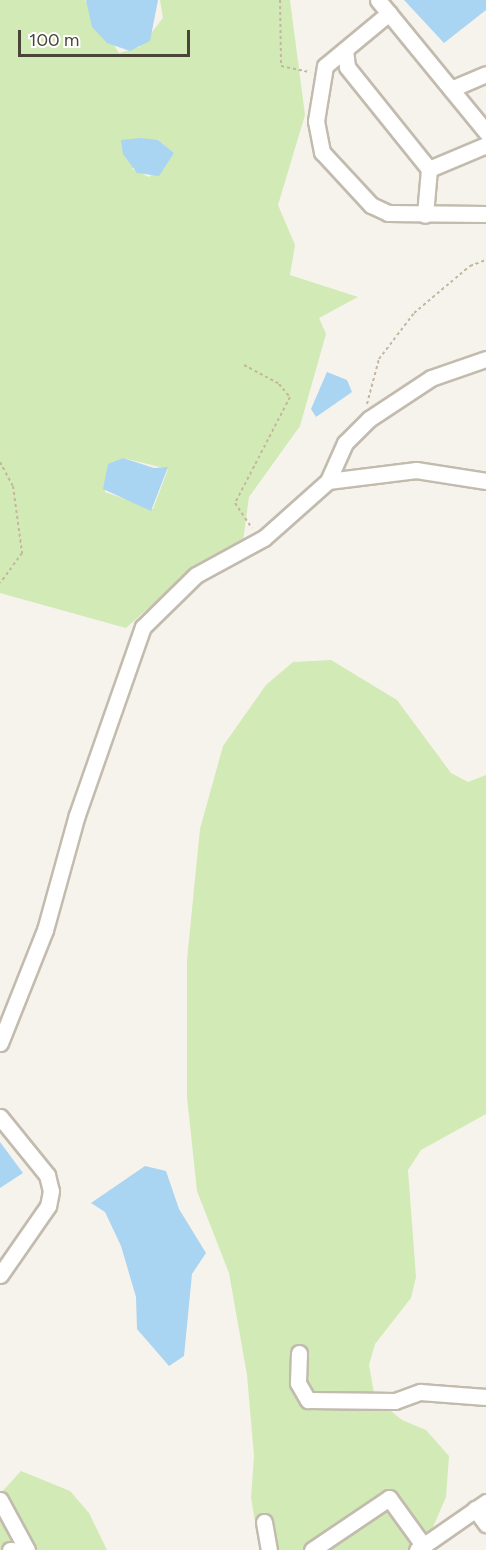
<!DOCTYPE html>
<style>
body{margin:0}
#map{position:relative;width:486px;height:1550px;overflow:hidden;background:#f6f3ec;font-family:Figtree,sans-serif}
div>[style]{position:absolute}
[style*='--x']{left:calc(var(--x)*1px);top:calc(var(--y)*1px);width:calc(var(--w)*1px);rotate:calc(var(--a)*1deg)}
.green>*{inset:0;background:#d2eab5}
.water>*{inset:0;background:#a9d4f2}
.path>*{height:2px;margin-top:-1px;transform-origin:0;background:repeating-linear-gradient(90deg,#c4b79f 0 3px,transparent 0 6px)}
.roads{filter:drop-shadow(2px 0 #c2bbae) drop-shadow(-2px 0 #c2bbae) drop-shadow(0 2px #c2bbae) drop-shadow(0 -2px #c2bbae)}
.minor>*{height:15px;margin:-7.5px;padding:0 7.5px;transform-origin:7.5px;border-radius:7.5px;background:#fff}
span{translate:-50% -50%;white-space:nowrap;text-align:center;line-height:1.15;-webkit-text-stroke:4.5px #fff;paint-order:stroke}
.scale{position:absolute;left:18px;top:30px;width:172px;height:27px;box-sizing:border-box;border:3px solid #4b4439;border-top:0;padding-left:8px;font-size:18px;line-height:21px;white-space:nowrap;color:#4b4439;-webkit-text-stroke:4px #fff;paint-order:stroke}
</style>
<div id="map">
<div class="green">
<i style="clip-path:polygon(evenodd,0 0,85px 0,119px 53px,140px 47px,163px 18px,160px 0,290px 0,305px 115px,278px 205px,295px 245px,290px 275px,358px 297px,319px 318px,326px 334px,300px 426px,249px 497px,243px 541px,189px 572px,126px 628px,0 593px,0 0,158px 140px,174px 153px,149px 177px,132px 169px,158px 140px,0 0,123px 458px,168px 469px,153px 509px,105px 492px,108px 465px,123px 458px)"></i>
<i style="clip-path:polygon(331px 660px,397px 700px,451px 773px,468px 782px,486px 775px,486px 1114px,421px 1150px,408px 1170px,416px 1277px,411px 1298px,375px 1344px,369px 1365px,375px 1398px,402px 1420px,426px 1430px,449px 1456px,446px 1497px,423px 1550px,260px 1550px,251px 1498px,254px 1456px,247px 1375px,229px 1273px,197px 1191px,187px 1097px,187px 960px,200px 829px,223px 746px,266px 685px,293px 662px)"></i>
<i style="clip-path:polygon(21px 1471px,70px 1491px,89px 1513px,107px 1550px,0 1550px,0 1494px)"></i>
</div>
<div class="water">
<i style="clip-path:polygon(86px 0,158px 0,150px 41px,130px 51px,107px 43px,92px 27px)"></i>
<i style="clip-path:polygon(404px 0,486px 0,486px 10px,444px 43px)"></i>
<i style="clip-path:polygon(141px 138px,158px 140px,174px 153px,159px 176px,137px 173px,123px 154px,121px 140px)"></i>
<i style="clip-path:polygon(327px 372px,347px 380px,352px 392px,316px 417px,311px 409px)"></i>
<i style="clip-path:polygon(123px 458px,154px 468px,168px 467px,151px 511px,103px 489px,108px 464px)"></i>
<i style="clip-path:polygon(0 1142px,23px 1173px,0 1188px)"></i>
<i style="clip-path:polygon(145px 1166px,166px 1171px,179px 1209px,206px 1253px,192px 1274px,184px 1356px,169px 1366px,137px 1329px,136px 1297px,121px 1246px,105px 1212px,91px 1203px)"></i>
</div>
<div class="path">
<i style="--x:280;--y:0;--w:66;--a:89.1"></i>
<i style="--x:281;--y:66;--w:30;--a:12"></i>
<i style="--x:244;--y:365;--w:40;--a:28"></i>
<i style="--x:279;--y:384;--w:17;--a:50"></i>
<i style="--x:290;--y:397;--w:119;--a:117.4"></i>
<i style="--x:235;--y:503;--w:30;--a:56"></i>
<i style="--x:367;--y:404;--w:47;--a:-75.1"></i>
<i style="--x:379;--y:359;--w:58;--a:-52.7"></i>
<i style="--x:414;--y:313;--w:73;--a:-40"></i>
<i style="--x:470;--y:266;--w:17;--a:-21"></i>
<i style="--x:0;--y:462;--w:27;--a:62"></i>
<i style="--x:13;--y:486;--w:68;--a:82.3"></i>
<i style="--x:22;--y:553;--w:37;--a:126"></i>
</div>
<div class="roads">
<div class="minor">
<i style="--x:378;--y:0;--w:171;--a:50.7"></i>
<i style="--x:389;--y:13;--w:83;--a:140.4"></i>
<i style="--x:325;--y:66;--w:56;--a:99.3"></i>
<i style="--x:316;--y:121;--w:32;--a:79"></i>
<i style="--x:322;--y:152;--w:72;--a:47.2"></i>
<i style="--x:371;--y:205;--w:19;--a:25"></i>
<i style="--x:388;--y:213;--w:98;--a:0.6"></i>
<i style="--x:345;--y:50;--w:17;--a:83"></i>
<i style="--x:347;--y:67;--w:131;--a:51.2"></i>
<i style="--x:429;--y:169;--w:46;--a:95"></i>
<i style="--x:451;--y:89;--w:38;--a:-23"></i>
<i style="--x:429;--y:169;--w:62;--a:-22.8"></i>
<i style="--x:328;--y:481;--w:89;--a:-7.1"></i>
<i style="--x:416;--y:470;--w:71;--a:8.9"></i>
<i style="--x:0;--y:1043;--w:122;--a:-68.3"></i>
<i style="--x:45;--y:930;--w:119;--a:-74.5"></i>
<i style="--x:77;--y:815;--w:199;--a:-70.7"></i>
<i style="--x:143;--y:627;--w:74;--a:-44.5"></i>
<i style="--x:196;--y:575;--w:77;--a:-28.6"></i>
<i style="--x:264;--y:538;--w:86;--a:-41.7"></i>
<i style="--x:328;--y:481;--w:42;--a:-65.9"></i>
<i style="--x:345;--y:443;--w:34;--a:-45"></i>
<i style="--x:369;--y:419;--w:74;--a:-33.5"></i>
<i style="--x:431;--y:378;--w:58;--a:-19.1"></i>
<i style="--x:0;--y:1117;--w:75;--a:51"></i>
<i style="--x:47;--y:1175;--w:16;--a:76"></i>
<i style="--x:51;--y:1191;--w:15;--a:101"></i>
<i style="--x:48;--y:1206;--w:84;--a:124.8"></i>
<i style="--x:299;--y:1353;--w:30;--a:92"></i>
<i style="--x:298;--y:1383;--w:20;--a:60"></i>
<i style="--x:308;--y:1400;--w:87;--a:0.7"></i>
<i style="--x:395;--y:1401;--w:27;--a:-20"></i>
<i style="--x:420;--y:1392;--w:66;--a:4.3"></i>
<i style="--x:0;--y:1500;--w:57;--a:61.6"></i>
<i style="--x:475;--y:1509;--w:19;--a:54"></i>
<i style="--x:264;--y:1522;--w:28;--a:80"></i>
<i style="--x:10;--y:1550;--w:2;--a:0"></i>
<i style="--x:312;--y:1550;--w:93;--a:-34"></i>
<i style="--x:389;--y:1498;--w:58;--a:54.1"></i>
<i style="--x:417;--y:1550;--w:84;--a:-34.8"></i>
</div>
</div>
<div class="scale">100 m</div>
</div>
